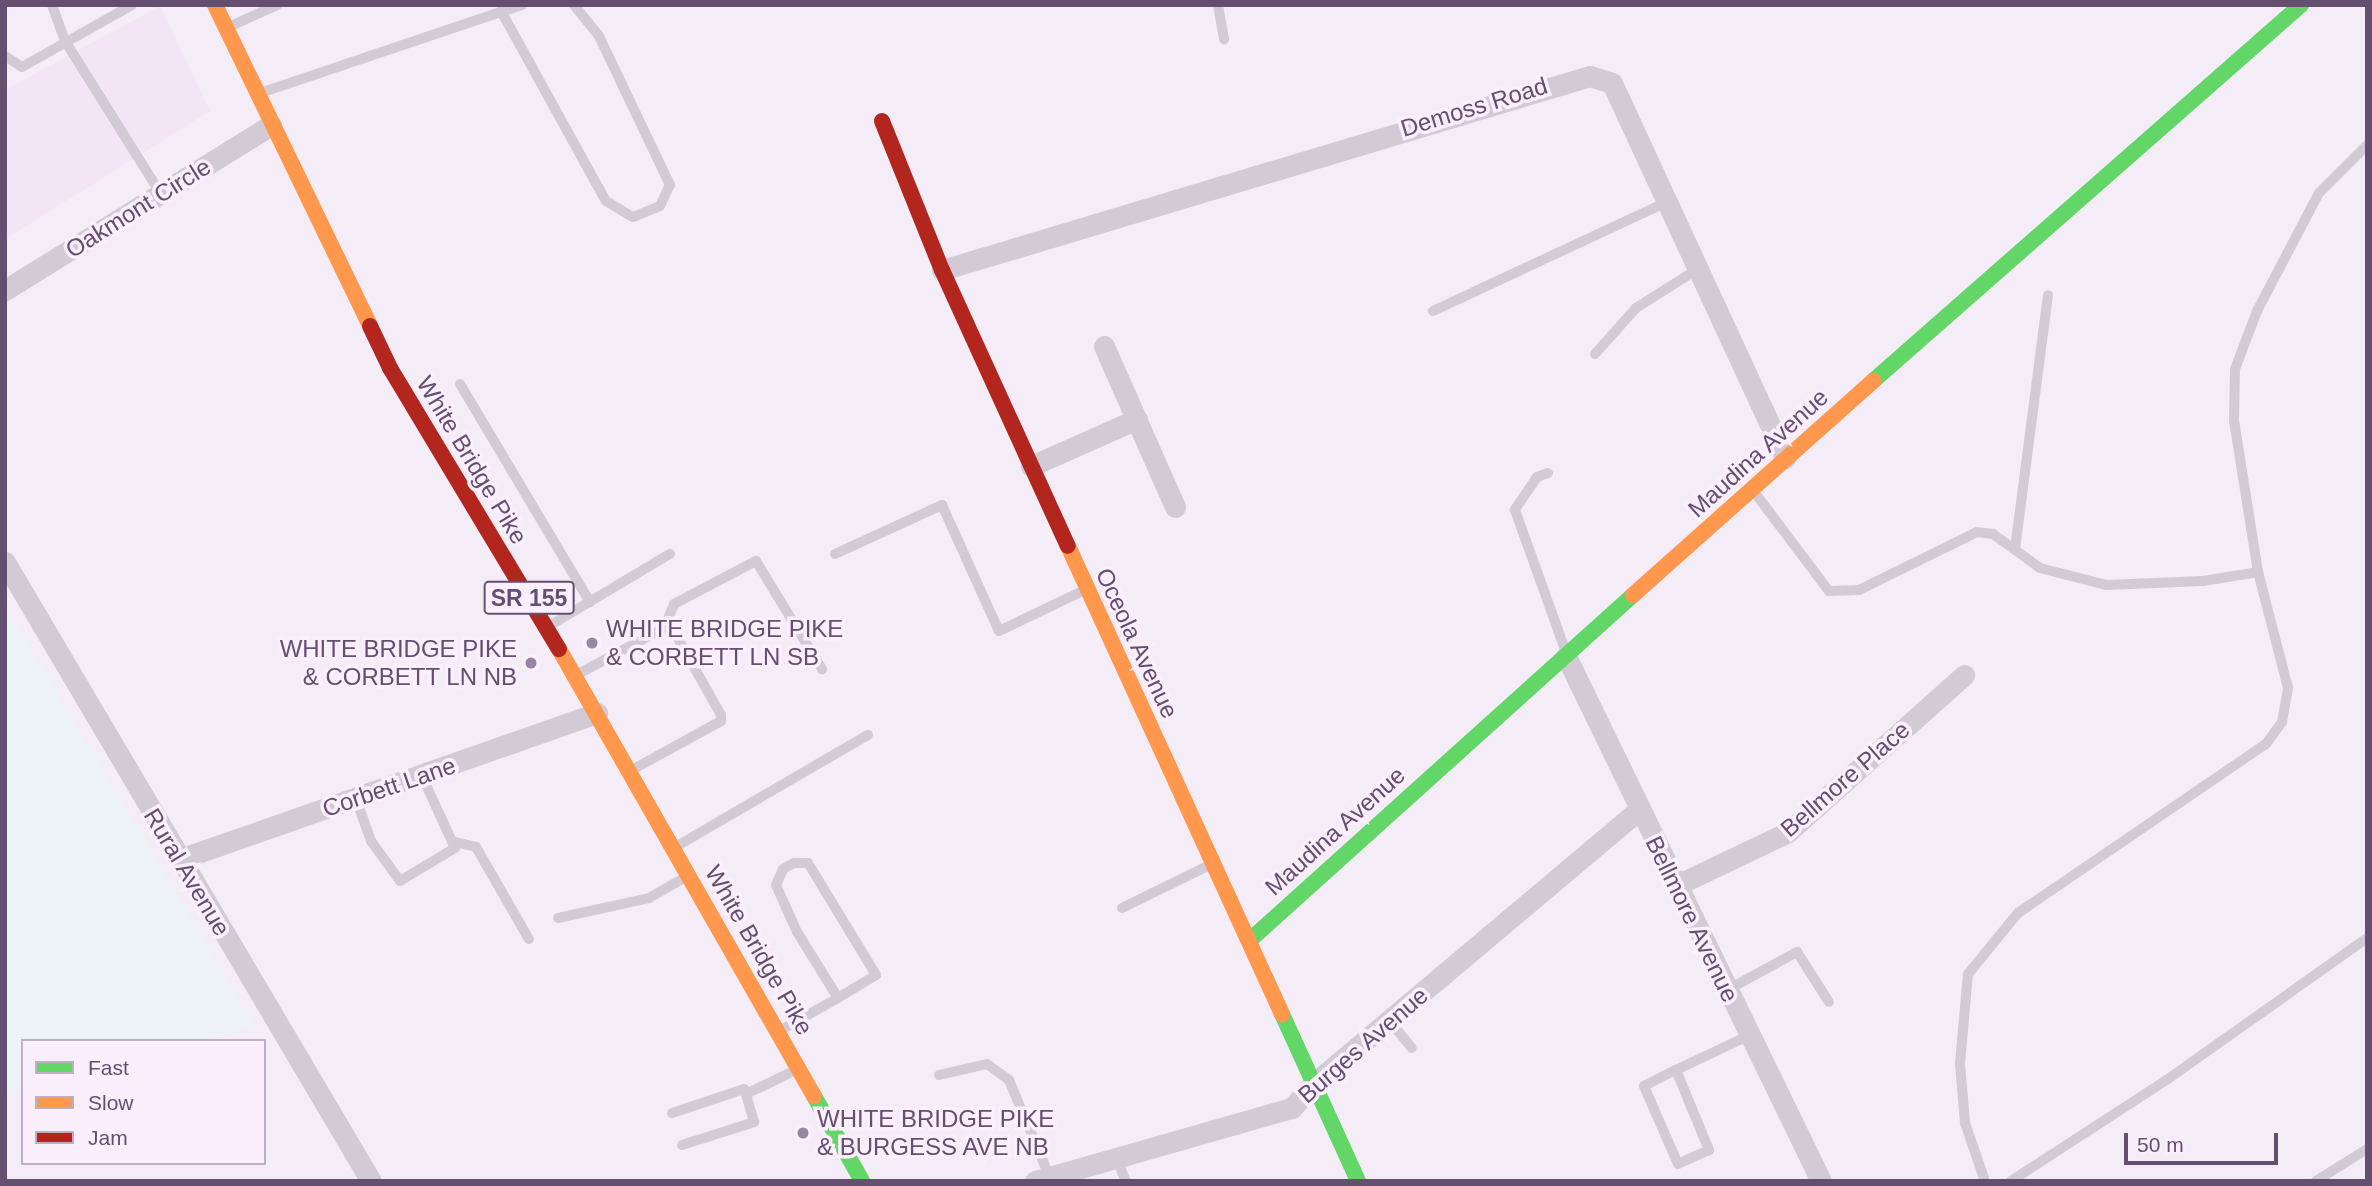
<!DOCTYPE html>
<style>
body{margin:0}
#map{position:relative;width:2372px;height:1186px;overflow:hidden;background:#f4ecf6;font-family:Helvetica,sans-serif}
div>[style]{position:absolute}
[style*='--x']{left:calc(var(--x)*1px);top:calc(var(--y)*1px);width:calc(var(--w)*1px);rotate:calc(var(--a)*1deg)}
.residential>*{inset:0;background:#f3e4f6}
.education>*{inset:0;background:#ecf2f5}
.lane>*{height:10px;margin:-5px;padding:0 5px;transform-origin:5px;border-radius:5px;background:#d2cbd6}
.street>*{height:21px;margin:-10.5px;padding:0 10.5px;transform-origin:10.5px;border-radius:10.5px;background:#d2cbd6}
.fast>*{height:16px;margin:-8px;padding:0 8px;transform-origin:8px;border-radius:8px;background:#63d668}
.slow>*{height:16px;margin:-8px;padding:0 8px;transform-origin:8px;border-radius:8px;background:#ff974d}
.jam>*{height:16px;margin:-8px;padding:0 8px;transform-origin:8px;border-radius:8px;background:#b3261e}
.dots>*{width:19px;height:19px;translate:-50% -50%;box-sizing:border-box;border:4px solid #fbeefd;border-radius:50%}
span{translate:-50% -50%;white-space:nowrap;text-align:center;line-height:1.15;-webkit-text-stroke:7px #fbeefd;paint-order:stroke}
.shield-label span{padding:2px 5px;background:#fbeefd;border:2px solid;border-radius:5px;-webkit-text-stroke-width:0}
.shield-label{font-size:23px;color:#654f71;font-weight:700}
.street-label{font-size:24px;color:#654f71}
.poi-label{font-size:24px;color:#654f71}
.left{translate:0 -50%;text-align:left}
.right{translate:-100% -50%;text-align:right}
.frame{position:absolute;inset:0;border:7px solid #654f71;pointer-events:none}
.legend{position:absolute;left:21px;top:1039px;width:245px;height:126px;box-sizing:border-box;background:#fbeefd;border:2px solid #bfaec5;margin:0;padding:9px 12px;list-style:none;font-size:21px;color:#654f71}
.legend li{display:flex;align-items:center;gap:14px;height:35px}
.legend b{width:35px;border:2px solid #bfaec5}
.scale{position:absolute;left:2124px;top:1133px;width:154px;height:32px;box-sizing:border-box;border:4px solid #654f71;border-top:0;padding-left:9px;font-size:21px;line-height:24px;white-space:nowrap;color:#654f71;-webkit-text-stroke:5px #fbeefd;paint-order:stroke}
</style>
<div id="map">
<div class="residential">
<i style="clip-path:polygon(160px 6px,210px 111px,5px 239px,5px 90px)"></i>
</div>
<div class="education">
<i style="clip-path:polygon(5px 604px,255px 1026px,203px 1041px,23px 1041px,23px 1091px,5px 1096px)"></i>
</div>
<div class="lane">
<i style="--x:52;--y:5;--w:38;--a:70"></i>
<i style="--x:65;--y:41;--w:181;--a:57.9"></i>
<i style="--x:1218;--y:5;--w:35;--a:80"></i>
<i style="--x:501;--y:11;--w:217;--a:61.1"></i>
<i style="--x:606;--y:201;--w:31;--a:31"></i>
<i style="--x:633;--y:217;--w:29;--a:-22"></i>
<i style="--x:660;--y:206;--w:23;--a:-65"></i>
<i style="--x:670;--y:185;--w:165;--a:-115.5"></i>
<i style="--x:599;--y:36;--w:40;--a:-129"></i>
<i style="--x:231;--y:26;--w:51;--a:-24.5"></i>
<i style="--x:5;--y:56;--w:20;--a:33"></i>
<i style="--x:22;--y:67;--w:126;--a:-29.4"></i>
<i style="--x:263;--y:92;--w:273;--a:-18.6"></i>
<i style="--x:1433;--y:311;--w:258;--a:-25"></i>
<i style="--x:1595;--y:354;--w:62;--a:-48.3"></i>
<i style="--x:1636;--y:308;--w:73;--a:-32.2"></i>
<i style="--x:460;--y:384;--w:254;--a:59.2"></i>
<i style="--x:1548;--y:473;--w:12;--a:160"></i>
<i style="--x:1537;--y:477;--w:40;--a:124"></i>
<i style="--x:1515;--y:510;--w:149;--a:70.3"></i>
<i style="--x:1752;--y:489;--w:128;--a:53"></i>
<i style="--x:1829;--y:591;--w:30;--a:-2"></i>
<i style="--x:1859;--y:590;--w:131;--a:-26.2"></i>
<i style="--x:1977;--y:532;--w:16;--a:7"></i>
<i style="--x:1993;--y:534;--w:58;--a:35.9"></i>
<i style="--x:2040;--y:568;--w:68;--a:14.4"></i>
<i style="--x:2106;--y:585;--w:97;--a:-2.4"></i>
<i style="--x:2203;--y:581;--w:56;--a:-9.3"></i>
<i style="--x:2015;--y:549;--w:256;--a:-82.6"></i>
<i style="--x:835;--y:554;--w:118;--a:-24.6"></i>
<i style="--x:942;--y:505;--w:138;--a:65.7"></i>
<i style="--x:999;--y:631;--w:95;--a:-25.5"></i>
<i style="--x:549;--y:626;--w:141;--a:-30.8"></i>
<i style="--x:664;--y:628;--w:26;--a:-67"></i>
<i style="--x:674;--y:604;--w:93;--a:-27.7"></i>
<i style="--x:756;--y:561;--w:127;--a:58.6"></i>
<i style="--x:580;--y:673;--w:95;--a:-28.2"></i>
<i style="--x:664;--y:628;--w:8;--a:0"></i>
<i style="--x:672;--y:628;--w:100;--a:60.6"></i>
<i style="--x:721;--y:715;--w:6;--a:90"></i>
<i style="--x:721;--y:721;--w:102;--a:151.2"></i>
<i style="--x:356;--y:799;--w:45;--a:70.3"></i>
<i style="--x:371;--y:841;--w:49;--a:54.1"></i>
<i style="--x:400;--y:881;--w:64;--a:-31"></i>
<i style="--x:455;--y:848;--w:79;--a:-114.6"></i>
<i style="--x:456;--y:842;--w:21;--a:14"></i>
<i style="--x:476;--y:847;--w:106;--a:60.1"></i>
<i style="--x:677;--y:846;--w:221;--a:-30.2"></i>
<i style="--x:794;--y:863;--w:14;--a:0"></i>
<i style="--x:808;--y:863;--w:131;--a:58.7"></i>
<i style="--x:876;--y:975;--w:44;--a:148.8"></i>
<i style="--x:838;--y:998;--w:78;--a:-121.8"></i>
<i style="--x:797;--y:932;--w:51;--a:-114.1"></i>
<i style="--x:776;--y:885;--w:17;--a:-66"></i>
<i style="--x:783;--y:869;--w:13;--a:-29"></i>
<i style="--x:1122;--y:908;--w:100;--a:-26.1"></i>
<i style="--x:558;--y:918;--w:93;--a:-12.4"></i>
<i style="--x:649;--y:898;--w:40;--a:-29.7"></i>
<i style="--x:1727;--y:990;--w:80;--a:-28.5"></i>
<i style="--x:1797;--y:952;--w:59;--a:57.4"></i>
<i style="--x:1389;--y:1020;--w:36;--a:51"></i>
<i style="--x:781;--y:1030;--w:65;--a:-29.3"></i>
<i style="--x:1676;--y:1070;--w:87;--a:67.6"></i>
<i style="--x:1709;--y:1150;--w:34;--a:156"></i>
<i style="--x:1678;--y:1164;--w:85;--a:-113.6"></i>
<i style="--x:1644;--y:1086;--w:36;--a:-27"></i>
<i style="--x:1676;--y:1070;--w:80;--a:-25.3"></i>
<i style="--x:939;--y:1075;--w:49;--a:-12.9"></i>
<i style="--x:987;--y:1064;--w:27;--a:36"></i>
<i style="--x:1009;--y:1080;--w:106;--a:67.3"></i>
<i style="--x:672;--y:1113;--w:76;--a:-18.4"></i>
<i style="--x:744;--y:1089;--w:5;--a:68"></i>
<i style="--x:682;--y:1145;--w:76;--a:-17.7"></i>
<i style="--x:754;--y:1122;--w:29;--a:-106"></i>
<i style="--x:746;--y:1094;--w:53;--a:-25.6"></i>
<i style="--x:1116;--y:1158;--w:25;--a:67"></i>
<i style="--x:1985;--y:1181;--w:61;--a:-109"></i>
<i style="--x:1965;--y:1123;--w:60;--a:-94.8"></i>
<i style="--x:1960;--y:1063;--w:89;--a:-84.9"></i>
<i style="--x:1968;--y:974;--w:79;--a:-50.7"></i>
<i style="--x:2018;--y:913;--w:300;--a:-34.3"></i>
<i style="--x:2266;--y:744;--w:27;--a:-54"></i>
<i style="--x:2282;--y:722;--w:35;--a:-80"></i>
<i style="--x:2288;--y:688;--w:120;--a:-104.5"></i>
<i style="--x:2258;--y:572;--w:153;--a:-99"></i>
<i style="--x:2234;--y:421;--w:52;--a:-88.9"></i>
<i style="--x:2235;--y:369;--w:62;--a:-69.2"></i>
<i style="--x:2257;--y:311;--w:133;--a:-62.3"></i>
<i style="--x:2319;--y:193;--w:68;--a:-45"></i>
<i style="--x:2011;--y:1181;--w:187;--a:-33"></i>
<i style="--x:2168;--y:1079;--w:244;--a:-35.3"></i>
<i style="--x:2316;--y:1181;--w:60;--a:-32.1"></i>
</div>
<div class="street">
<i style="--x:942;--y:270;--w:676;--a:-16.67"></i>
<i style="--x:1590;--y:76;--w:23;--a:18"></i>
<i style="--x:1612;--y:83;--w:413;--a:65.2"></i>
<i style="--x:5;--y:290;--w:313;--a:-31.8"></i>
<i style="--x:1104;--y:346;--w:176;--a:66.2"></i>
<i style="--x:1031;--y:466;--w:116;--a:-23.9"></i>
<i style="--x:5;--y:562;--w:719;--a:59.41"></i>
<i style="--x:1566;--y:656;--w:584;--a:64.09"></i>
<i style="--x:180;--y:859;--w:442;--a:-19.3"></i>
<i style="--x:1677;--y:885;--w:123;--a:-25.5"></i>
<i style="--x:1788;--y:832;--w:236;--a:-41.7"></i>
<i style="--x:1035;--y:1181;--w:267;--a:-15.9"></i>
<i style="--x:1292;--y:1108;--w:30;--a:-49"></i>
<i style="--x:1312;--y:1085;--w:427;--a:-40.1"></i>
</div>
<div class="fast">
<i style="--x:1873;--y:381;--w:570;--a:-41.3"></i>
<i style="--x:1250;--y:940;--w:515;--a:-42.01"></i>
<i style="--x:1282;--y:1014;--w:183;--a:65.5"></i>
<i style="--x:814;--y:1096;--w:98;--a:60.5"></i>
</div>
<div class="slow">
<i style="--x:215;--y:5;--w:356;--a:64.2"></i>
<i style="--x:1068;--y:546;--w:515;--a:65.43"></i>
<i style="--x:1633;--y:595;--w:322;--a:-41.7"></i>
<i style="--x:559;--y:649;--w:515;--a:60.3"></i>
</div>
<div class="jam">
<i style="--x:882;--y:121;--w:161;--a:68.1"></i>
<i style="--x:942;--y:270;--w:303;--a:65.5"></i>
<i style="--x:370;--y:326;--w:47;--a:64.5"></i>
<i style="--x:390;--y:368;--w:328;--a:59"></i>
</div>
<div class="dots">
<i style="left:592px;top:643px;background:#9786a0"></i>
<i style="left:531px;top:663px;background:#9786a0"></i>
<i style="left:803px;top:1133px;background:#9786a0"></i>
</div>
<div class="shield-label">
<span style="left:529px;top:598px">SR 155</span>
</div>
<div class="street-label">
<span style="left:1474px;top:107px;rotate:-17deg">Demoss Road</span>
<span style="left:138px;top:208px;rotate:-32deg">Oakmont Circle</span>
<span style="left:1758px;top:453px;rotate:-42deg">Maudina Avenue</span>
<span style="left:472px;top:460px;rotate:59deg">White Bridge Pike</span>
<span style="left:1137px;top:643px;rotate:65deg">Oceola Avenue</span>
<span style="left:1845px;top:779px;rotate:-41deg">Bellmore Place</span>
<span style="left:389px;top:787px;rotate:-19deg">Corbett Lane</span>
<span style="left:1335px;top:831px;rotate:-42deg">Maudina Avenue</span>
<span style="left:187px;top:872px;rotate:59deg">Rural Avenue</span>
<span style="left:1692px;top:919px;rotate:64deg">Bellmore Avenue</span>
<span style="left:759px;top:950px;rotate:60deg">White Bridge Pike</span>
<span style="left:1363px;top:1045px;rotate:-41deg">Burges Avenue</span>
</div>
<div class="poi-label">
<span class="left" style="left:606px;top:643px">WHITE BRIDGE PIKE<br>&amp; CORBETT LN SB</span>
<span class="right" style="left:517px;top:663px">WHITE BRIDGE PIKE<br>&amp; CORBETT LN NB</span>
<span class="left" style="left:817px;top:1133px">WHITE BRIDGE PIKE<br>&amp; BURGESS AVE NB</span>
</div>
<div class="frame"></div>
<ul class="legend">
<li><b style="height:9px;background:#63d668"></b>Fast</li>
<li><b style="height:9px;background:#ff974d"></b>Slow</li>
<li><b style="height:9px;background:#b3261e"></b>Jam</li>
</ul>
<div class="scale">50 m</div>
</div>
